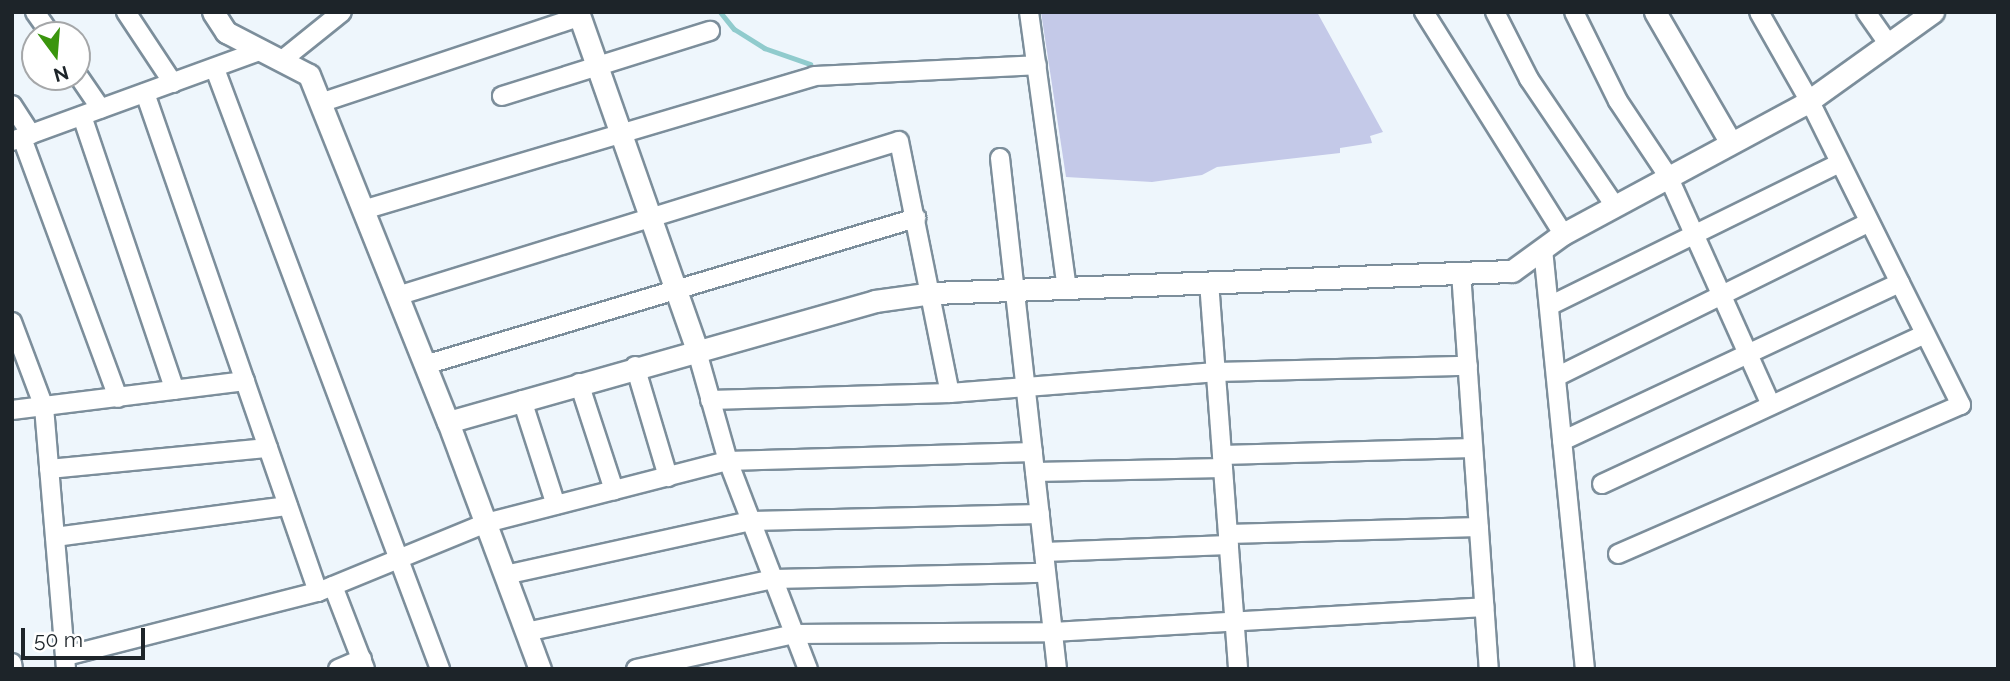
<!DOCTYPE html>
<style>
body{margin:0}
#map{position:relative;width:2010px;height:681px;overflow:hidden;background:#eef6fc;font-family:Raleway,sans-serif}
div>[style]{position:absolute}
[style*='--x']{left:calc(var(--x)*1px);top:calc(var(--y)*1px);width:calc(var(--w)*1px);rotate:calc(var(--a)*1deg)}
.green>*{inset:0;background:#c4c9e8}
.stream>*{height:5px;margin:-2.5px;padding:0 2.5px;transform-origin:2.5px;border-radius:2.5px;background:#90cbcd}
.roads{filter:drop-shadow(2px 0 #7c8e9b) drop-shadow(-2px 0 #7c8e9b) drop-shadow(0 2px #7c8e9b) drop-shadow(0 -2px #7c8e9b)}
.minor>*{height:18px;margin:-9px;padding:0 9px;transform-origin:9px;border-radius:9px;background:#fff}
.tertiary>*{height:21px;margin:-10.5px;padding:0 10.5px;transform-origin:10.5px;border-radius:10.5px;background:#fff}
span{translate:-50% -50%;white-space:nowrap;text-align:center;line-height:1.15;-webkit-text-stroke:6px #fff;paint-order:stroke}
.frame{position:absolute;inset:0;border:14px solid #1d2429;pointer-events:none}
.north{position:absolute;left:21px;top:21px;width:70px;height:70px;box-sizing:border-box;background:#fff;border:2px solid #a5a7a9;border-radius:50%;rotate:164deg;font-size:19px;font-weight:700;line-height:28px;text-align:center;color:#1d2429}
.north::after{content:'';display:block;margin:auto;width:24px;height:32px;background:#3a950d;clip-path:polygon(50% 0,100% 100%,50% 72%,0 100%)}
.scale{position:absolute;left:21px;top:628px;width:124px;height:32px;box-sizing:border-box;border:4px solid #1d2429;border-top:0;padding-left:9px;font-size:21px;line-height:24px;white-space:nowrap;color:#1d2429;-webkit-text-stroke:5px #fff;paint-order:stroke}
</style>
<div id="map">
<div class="green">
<i style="clip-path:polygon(1041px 12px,1317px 12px,1383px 132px,1370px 136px,1372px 143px,1340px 148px,1340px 153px,1217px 167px,1202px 175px,1152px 182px,1066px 177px)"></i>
</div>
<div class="stream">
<i style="--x:720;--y:12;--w:22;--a:51"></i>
<i style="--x:734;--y:29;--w:36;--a:32"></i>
<i style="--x:764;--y:48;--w:49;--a:19.2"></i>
</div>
<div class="roads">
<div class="minor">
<i style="--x:35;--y:12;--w:28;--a:55"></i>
<i style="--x:126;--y:12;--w:85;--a:56.5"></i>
<i style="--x:1029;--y:12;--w:279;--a:82.2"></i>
<i style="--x:1424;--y:12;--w:262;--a:57.9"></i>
<i style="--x:1495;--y:12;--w:75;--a:63.1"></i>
<i style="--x:1529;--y:79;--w:153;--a:55.9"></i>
<i style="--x:1574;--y:12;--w:99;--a:63.7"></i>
<i style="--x:1618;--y:101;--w:90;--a:56.3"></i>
<i style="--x:1668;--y:176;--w:251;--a:65.8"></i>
<i style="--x:1866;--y:12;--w:39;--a:55"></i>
<i style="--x:281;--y:61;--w:78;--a:-38.8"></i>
<i style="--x:215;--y:69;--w:641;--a:69.44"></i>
<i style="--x:77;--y:74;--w:42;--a:55.6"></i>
<i style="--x:145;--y:93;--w:528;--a:70.88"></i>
<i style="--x:502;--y:96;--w:218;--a:-17.4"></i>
<i style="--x:320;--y:103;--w:273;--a:-18.4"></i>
<i style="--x:12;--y:105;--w:35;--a:57"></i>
<i style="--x:82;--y:116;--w:289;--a:71.3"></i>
<i style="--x:22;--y:138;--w:277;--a:69.7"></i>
<i style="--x:12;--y:141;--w:263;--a:-20"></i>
<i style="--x:1000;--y:158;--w:514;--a:83.64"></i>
<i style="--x:363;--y:210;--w:470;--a:-16.5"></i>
<i style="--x:814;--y:76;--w:223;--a:-2.8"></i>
<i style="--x:1543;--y:249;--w:422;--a:84.3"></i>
<i style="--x:1461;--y:272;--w:398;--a:86"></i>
<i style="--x:1209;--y:282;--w:388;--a:85.7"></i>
<i style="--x:397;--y:296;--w:525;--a:-17.16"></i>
<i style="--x:899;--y:141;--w:257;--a:78.6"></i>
<i style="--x:1549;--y:306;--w:324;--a:-26.2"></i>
<i style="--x:12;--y:322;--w:91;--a:69.4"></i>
<i style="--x:44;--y:407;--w:263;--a:85.2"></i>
<i style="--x:696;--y:348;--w:117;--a:74.2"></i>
<i style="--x:728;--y:461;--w:223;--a:69"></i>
<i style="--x:425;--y:365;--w:513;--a:-16.67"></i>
<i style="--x:635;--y:366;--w:116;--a:73.4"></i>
<i style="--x:1556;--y:377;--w:349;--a:-26.3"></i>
<i style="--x:579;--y:383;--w:113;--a:71.9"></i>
<i style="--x:522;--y:400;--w:110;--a:72.1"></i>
<i style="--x:710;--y:400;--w:240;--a:-1.7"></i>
<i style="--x:950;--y:393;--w:267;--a:-4.5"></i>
<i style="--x:1216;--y:372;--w:252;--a:-1.4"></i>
<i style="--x:12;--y:410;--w:235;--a:-7.1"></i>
<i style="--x:1562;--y:441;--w:373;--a:-25.1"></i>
<i style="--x:1900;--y:283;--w:204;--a:-116.4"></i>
<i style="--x:1809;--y:100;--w:101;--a:-119.6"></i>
<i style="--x:1222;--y:455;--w:251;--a:-1.6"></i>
<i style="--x:49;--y:469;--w:220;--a:-5.5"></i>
<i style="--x:1035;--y:472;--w:188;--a:-1.2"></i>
<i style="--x:1602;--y:484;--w:356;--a:-24.9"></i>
<i style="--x:1228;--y:534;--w:251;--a:-1.6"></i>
<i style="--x:55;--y:537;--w:235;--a:-7.6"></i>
<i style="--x:1044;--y:552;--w:185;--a:-2.2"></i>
<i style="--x:1618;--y:554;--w:374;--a:-23.5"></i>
<i style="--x:1961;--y:405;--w:136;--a:-116.6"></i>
<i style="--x:505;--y:575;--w:252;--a:-12.4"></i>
<i style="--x:751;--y:521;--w:289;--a:-1.4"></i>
<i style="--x:333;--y:586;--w:89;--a:68.9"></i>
<i style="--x:526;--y:632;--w:253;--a:-12.1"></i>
<i style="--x:773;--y:579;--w:273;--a:-1.3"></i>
<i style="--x:66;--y:656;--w:260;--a:-14.3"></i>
<i style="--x:318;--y:592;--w:182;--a:-22.3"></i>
<i style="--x:486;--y:523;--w:250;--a:-14.4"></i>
<i style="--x:728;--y:461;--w:305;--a:-1.7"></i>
<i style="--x:12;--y:663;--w:6;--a:81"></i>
<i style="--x:338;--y:669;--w:26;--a:-23"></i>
<i style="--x:636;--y:669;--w:162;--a:-12.5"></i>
<i style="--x:794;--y:634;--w:259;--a:-0.4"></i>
<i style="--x:1053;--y:632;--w:432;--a:-3.3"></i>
</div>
<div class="tertiary">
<i style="--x:213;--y:12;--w:24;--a:57"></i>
<i style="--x:226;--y:32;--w:93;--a:27.4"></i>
<i style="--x:309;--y:75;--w:374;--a:68.2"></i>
<i style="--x:448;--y:422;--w:264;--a:69.6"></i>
<i style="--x:578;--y:12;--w:356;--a:70.6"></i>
<i style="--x:1655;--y:12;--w:151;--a:59.9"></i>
<i style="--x:448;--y:422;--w:444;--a:-15.8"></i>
<i style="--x:875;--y:301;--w:59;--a:-7.9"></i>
<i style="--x:933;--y:293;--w:579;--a:-2.18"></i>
<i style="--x:1512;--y:271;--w:63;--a:-36"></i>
<i style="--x:1563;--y:234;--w:272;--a:-28.3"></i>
<i style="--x:1803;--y:105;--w:160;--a:-35.6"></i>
</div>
</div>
<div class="frame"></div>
<div class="north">N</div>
<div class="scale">50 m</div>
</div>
